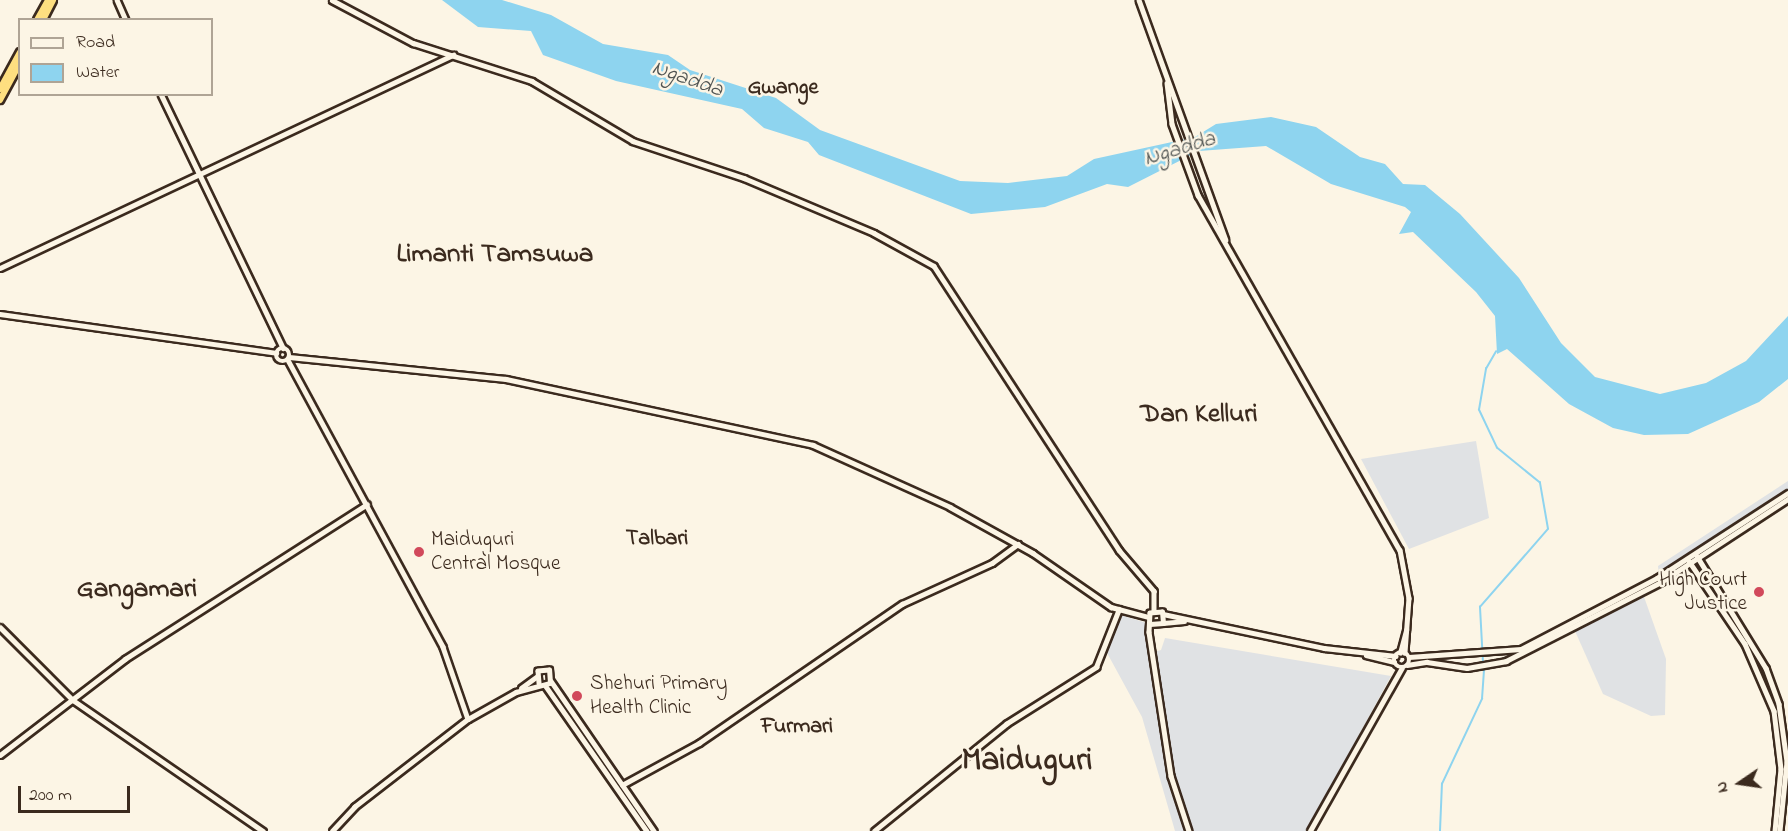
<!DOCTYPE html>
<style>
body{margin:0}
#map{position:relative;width:1788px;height:831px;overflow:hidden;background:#fcf5e5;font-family:"Indie Flower",sans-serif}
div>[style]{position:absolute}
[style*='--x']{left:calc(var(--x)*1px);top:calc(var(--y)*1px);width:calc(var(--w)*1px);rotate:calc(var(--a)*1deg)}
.built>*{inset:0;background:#e0e2e4}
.water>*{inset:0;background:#8ed4ef}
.stream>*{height:1.5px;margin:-0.75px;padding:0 0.75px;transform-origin:0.75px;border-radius:0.75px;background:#8ed4ef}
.roads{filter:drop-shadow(2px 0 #3b2a1e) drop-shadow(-2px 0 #3b2a1e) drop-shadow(0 2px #3b2a1e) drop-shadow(0 -2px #3b2a1e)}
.secondary>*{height:4.5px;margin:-2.25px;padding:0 2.25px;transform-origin:2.25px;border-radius:2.25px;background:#fcf5e5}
.secondary>.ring{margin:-2.25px;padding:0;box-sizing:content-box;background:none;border:4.5px solid #fcf5e5;border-radius:50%}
.highway>*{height:6px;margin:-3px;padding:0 3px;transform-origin:3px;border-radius:3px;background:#fedf80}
.dots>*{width:16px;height:16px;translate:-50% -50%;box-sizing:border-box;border:3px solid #fcf5e5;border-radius:50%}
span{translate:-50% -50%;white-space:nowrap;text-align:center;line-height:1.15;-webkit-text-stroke:5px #fcf5e5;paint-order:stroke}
.poi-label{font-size:21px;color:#3b2a1e}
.left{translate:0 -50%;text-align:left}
.right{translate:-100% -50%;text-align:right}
.water-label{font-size:22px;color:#505452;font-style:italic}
.neighbourhood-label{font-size:22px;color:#3b2a1e;font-weight:700}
.district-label{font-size:27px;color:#3b2a1e;font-weight:700}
.town-label{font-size:33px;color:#3b2a1e;font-weight:700}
.legend{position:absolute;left:18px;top:18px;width:195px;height:78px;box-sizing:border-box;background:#fcf5e5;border:2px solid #afa495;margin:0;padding:8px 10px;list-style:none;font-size:18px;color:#3b2a1e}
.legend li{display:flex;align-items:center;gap:12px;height:30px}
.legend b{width:30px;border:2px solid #afa495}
.north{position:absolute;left:1710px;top:753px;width:60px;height:60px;-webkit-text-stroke:4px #fcf5e5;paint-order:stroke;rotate:257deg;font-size:16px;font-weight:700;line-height:24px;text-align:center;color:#3b2a1e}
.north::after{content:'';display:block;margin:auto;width:21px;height:27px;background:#3b2a1e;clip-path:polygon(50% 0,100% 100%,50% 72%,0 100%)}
.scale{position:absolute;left:18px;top:786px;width:112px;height:27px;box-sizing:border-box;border:3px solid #3b2a1e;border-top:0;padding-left:8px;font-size:18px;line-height:21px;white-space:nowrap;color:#3b2a1e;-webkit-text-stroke:4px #fcf5e5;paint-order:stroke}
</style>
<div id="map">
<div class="built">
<i style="clip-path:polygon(1476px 441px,1489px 518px,1409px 549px,1361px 459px)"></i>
<i style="clip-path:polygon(1788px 481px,1788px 489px,1659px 574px,1658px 566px)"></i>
<i style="clip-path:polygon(1643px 594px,1666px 659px,1665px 715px,1651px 716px,1603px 694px,1575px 631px)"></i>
<i style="clip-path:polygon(1117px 614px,1147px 623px,1162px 716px,1154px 652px,1161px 650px,1165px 638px,1391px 676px,1307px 831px,1175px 831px,1142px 717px,1106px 651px)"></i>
</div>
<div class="water">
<i style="clip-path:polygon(442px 0,502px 0,551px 15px,603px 44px,668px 55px,690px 70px,776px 98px,820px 130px,960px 181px,1008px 183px,1067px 176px,1094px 159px,1195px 137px,1216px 124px,1271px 117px,1316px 127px,1360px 157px,1385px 164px,1403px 184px,1425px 185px,1460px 214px,1519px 278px,1561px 343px,1595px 377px,1660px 394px,1706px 383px,1746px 361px,1788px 316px,1788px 379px,1759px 402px,1688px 434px,1644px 435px,1613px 428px,1569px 404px,1507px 349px,1497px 354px,1495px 316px,1476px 292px,1413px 232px,1399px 234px,1411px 212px,1405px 207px,1331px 184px,1266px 146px,1199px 151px,1128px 187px,1107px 184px,1045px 207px,971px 214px,819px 155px,808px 142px,764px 128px,742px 109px,616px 81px,543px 55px,531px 31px,478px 27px)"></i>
</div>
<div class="stream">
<i style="--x:1483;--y:663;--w:56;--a:-93.1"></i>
<i style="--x:1480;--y:607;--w:103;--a:-48.9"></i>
<i style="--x:1548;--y:529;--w:47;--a:-99.9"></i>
<i style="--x:1540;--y:483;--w:55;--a:-140.9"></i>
<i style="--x:1497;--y:448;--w:42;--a:-115.3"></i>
<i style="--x:1479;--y:410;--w:42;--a:-80.3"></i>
<i style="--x:1486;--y:369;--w:20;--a:-60"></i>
<i style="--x:1440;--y:831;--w:47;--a:-87.6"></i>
<i style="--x:1442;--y:784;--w:94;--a:-64.8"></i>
<i style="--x:1482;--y:699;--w:31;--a:-86"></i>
</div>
<div class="roads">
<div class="secondary">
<i style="--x:117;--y:0;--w:22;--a:66"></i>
<i style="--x:332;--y:0;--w:92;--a:28"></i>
<i style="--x:413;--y:43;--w:125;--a:17.7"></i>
<i style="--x:532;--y:81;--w:117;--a:30.7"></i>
<i style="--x:633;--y:141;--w:117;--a:18.4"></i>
<i style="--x:744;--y:178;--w:141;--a:22.9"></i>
<i style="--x:874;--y:233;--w:68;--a:28.8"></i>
<i style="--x:934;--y:266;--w:339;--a:56.9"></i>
<i style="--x:1119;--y:550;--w:54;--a:49.5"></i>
<i style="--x:1154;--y:591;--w:19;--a:90"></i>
<i style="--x:1139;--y:0;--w:255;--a:70.1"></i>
<i style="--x:1167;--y:83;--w:41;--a:83"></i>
<i style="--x:1172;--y:124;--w:76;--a:69.9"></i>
<i style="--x:1198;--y:195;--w:408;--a:60.4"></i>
<i style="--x:1400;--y:550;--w:49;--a:79.4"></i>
<i style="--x:1409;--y:598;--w:55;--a:94.2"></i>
<i style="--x:161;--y:94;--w:282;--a:64.3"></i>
<i style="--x:0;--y:268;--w:501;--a:-25.18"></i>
<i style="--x:0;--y:314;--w:279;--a:8"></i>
<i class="ring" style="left:276px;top:348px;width:9.5px;height:9.5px"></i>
<i style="--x:289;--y:357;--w:218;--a:5.8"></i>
<i style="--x:506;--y:379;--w:314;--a:12.1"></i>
<i style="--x:813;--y:445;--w:150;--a:24.3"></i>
<i style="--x:950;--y:507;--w:95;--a:29"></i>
<i style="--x:1033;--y:553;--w:95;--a:34.7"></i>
<i style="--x:1111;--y:607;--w:38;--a:15"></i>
<i style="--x:288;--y:360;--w:326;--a:61.6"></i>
<i style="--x:443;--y:647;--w:76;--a:70.9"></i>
<i style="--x:1697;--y:556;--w:132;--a:58.4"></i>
<i style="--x:1766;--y:668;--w:38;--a:70"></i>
<i style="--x:1779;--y:704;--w:59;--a:82.1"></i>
<i style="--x:1787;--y:762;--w:69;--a:95.8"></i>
<i style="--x:1689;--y:561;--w:100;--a:56"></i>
<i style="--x:1745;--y:644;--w:73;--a:66.6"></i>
<i style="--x:1774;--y:711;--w:58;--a:83.1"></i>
<i style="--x:1781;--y:769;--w:62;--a:95.5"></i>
<i style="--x:1163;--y:614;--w:165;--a:11.9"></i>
<i style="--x:1324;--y:648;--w:72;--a:6.3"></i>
<i style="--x:1163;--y:623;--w:21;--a:-5"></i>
<i style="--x:1150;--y:624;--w:13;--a:-4"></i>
<i style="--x:1163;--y:623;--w:11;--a:-95"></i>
<i style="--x:1162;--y:612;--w:12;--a:175"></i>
<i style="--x:1150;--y:613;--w:19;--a:93"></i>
<i style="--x:1149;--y:632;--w:146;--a:81.3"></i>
<i style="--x:1171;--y:776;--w:58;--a:71.9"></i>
<i style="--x:0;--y:627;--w:103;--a:45"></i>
<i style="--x:73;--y:700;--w:231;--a:34.6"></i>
<i class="ring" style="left:1394px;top:652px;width:11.5px;height:11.5px"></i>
<i style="--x:1400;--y:653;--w:24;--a:-75"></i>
<i style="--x:1366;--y:655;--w:29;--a:14"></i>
<i style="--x:1409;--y:657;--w:112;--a:-4.1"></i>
<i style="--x:1521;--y:649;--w:153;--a:-27.6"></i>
<i style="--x:1657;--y:578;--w:156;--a:-33"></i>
<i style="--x:1407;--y:665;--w:20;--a:-9"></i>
<i style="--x:1427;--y:662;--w:40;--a:8.5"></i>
<i style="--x:1467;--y:668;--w:40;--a:-10"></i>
<i style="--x:1506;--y:661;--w:174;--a:-27"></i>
<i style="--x:1661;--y:582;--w:152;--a:-33.2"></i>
<i style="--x:551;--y:681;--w:182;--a:55.5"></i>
<i style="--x:545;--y:685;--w:178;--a:55.1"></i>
<i style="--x:521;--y:688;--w:19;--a:-36"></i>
<i style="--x:0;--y:755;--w:158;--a:-37.5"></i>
<i style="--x:125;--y:659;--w:287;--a:-32.6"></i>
<i style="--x:622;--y:785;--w:88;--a:-28.6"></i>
<i style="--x:699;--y:743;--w:246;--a:-34.4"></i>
<i style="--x:902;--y:604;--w:99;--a:-24.5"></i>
<i style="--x:992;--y:563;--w:32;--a:-36"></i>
<i style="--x:332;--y:831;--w:33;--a:-47"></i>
<i style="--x:354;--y:807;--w:144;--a:-37.7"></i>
<i style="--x:468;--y:719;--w:55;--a:-29.4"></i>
<i style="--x:516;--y:692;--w:35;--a:-15"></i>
<i style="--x:550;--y:683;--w:13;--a:-94"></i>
<i style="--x:549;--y:670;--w:11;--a:175"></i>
<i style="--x:538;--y:671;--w:12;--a:85"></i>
<i style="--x:874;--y:831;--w:170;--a:-39"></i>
<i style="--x:1006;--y:724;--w:107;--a:-32.3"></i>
<i style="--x:1096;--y:667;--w:62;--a:-68.4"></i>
<i style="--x:1310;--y:831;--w:187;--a:-60.6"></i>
</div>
<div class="highway">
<i style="--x:37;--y:20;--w:23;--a:-61"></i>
<i style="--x:43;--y:20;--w:22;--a:-63"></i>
<i style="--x:0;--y:89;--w:42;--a:-61.6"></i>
<i style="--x:0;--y:100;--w:42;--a:-61.6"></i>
</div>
</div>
<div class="dots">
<i style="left:419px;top:552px;background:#d1495b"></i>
<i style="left:1759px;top:592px;background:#d1495b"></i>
<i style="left:577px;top:696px;background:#d1495b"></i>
</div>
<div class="poi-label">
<span class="left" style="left:431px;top:552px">Maiduguri<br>Central Mosque</span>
<span class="right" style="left:1747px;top:592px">High Court<br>Justice</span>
<span class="left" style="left:590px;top:696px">Shehuri Primary<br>Health Clinic</span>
</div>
<div class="water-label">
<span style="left:687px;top:80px;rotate:19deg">Ngadda</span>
<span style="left:1180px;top:150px;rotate:-17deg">Ngadda</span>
</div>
<div class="neighbourhood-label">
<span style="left:783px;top:89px">Gwange</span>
<span style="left:657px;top:540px">Talbari</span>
<span style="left:797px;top:728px">Furmari</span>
</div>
<div class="district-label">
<span style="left:495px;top:255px">Limanti Tamsuwa</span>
<span style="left:1199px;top:415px">Dan Kelluri</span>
<span style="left:137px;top:590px">Gangamari</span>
</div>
<div class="town-label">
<span style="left:1027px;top:762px">Maiduguri</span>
</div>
<ul class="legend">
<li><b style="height:8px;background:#fcf5e5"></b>Road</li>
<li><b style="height:16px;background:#8ed4ef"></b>Water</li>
</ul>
<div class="north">N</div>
<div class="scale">200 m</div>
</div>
